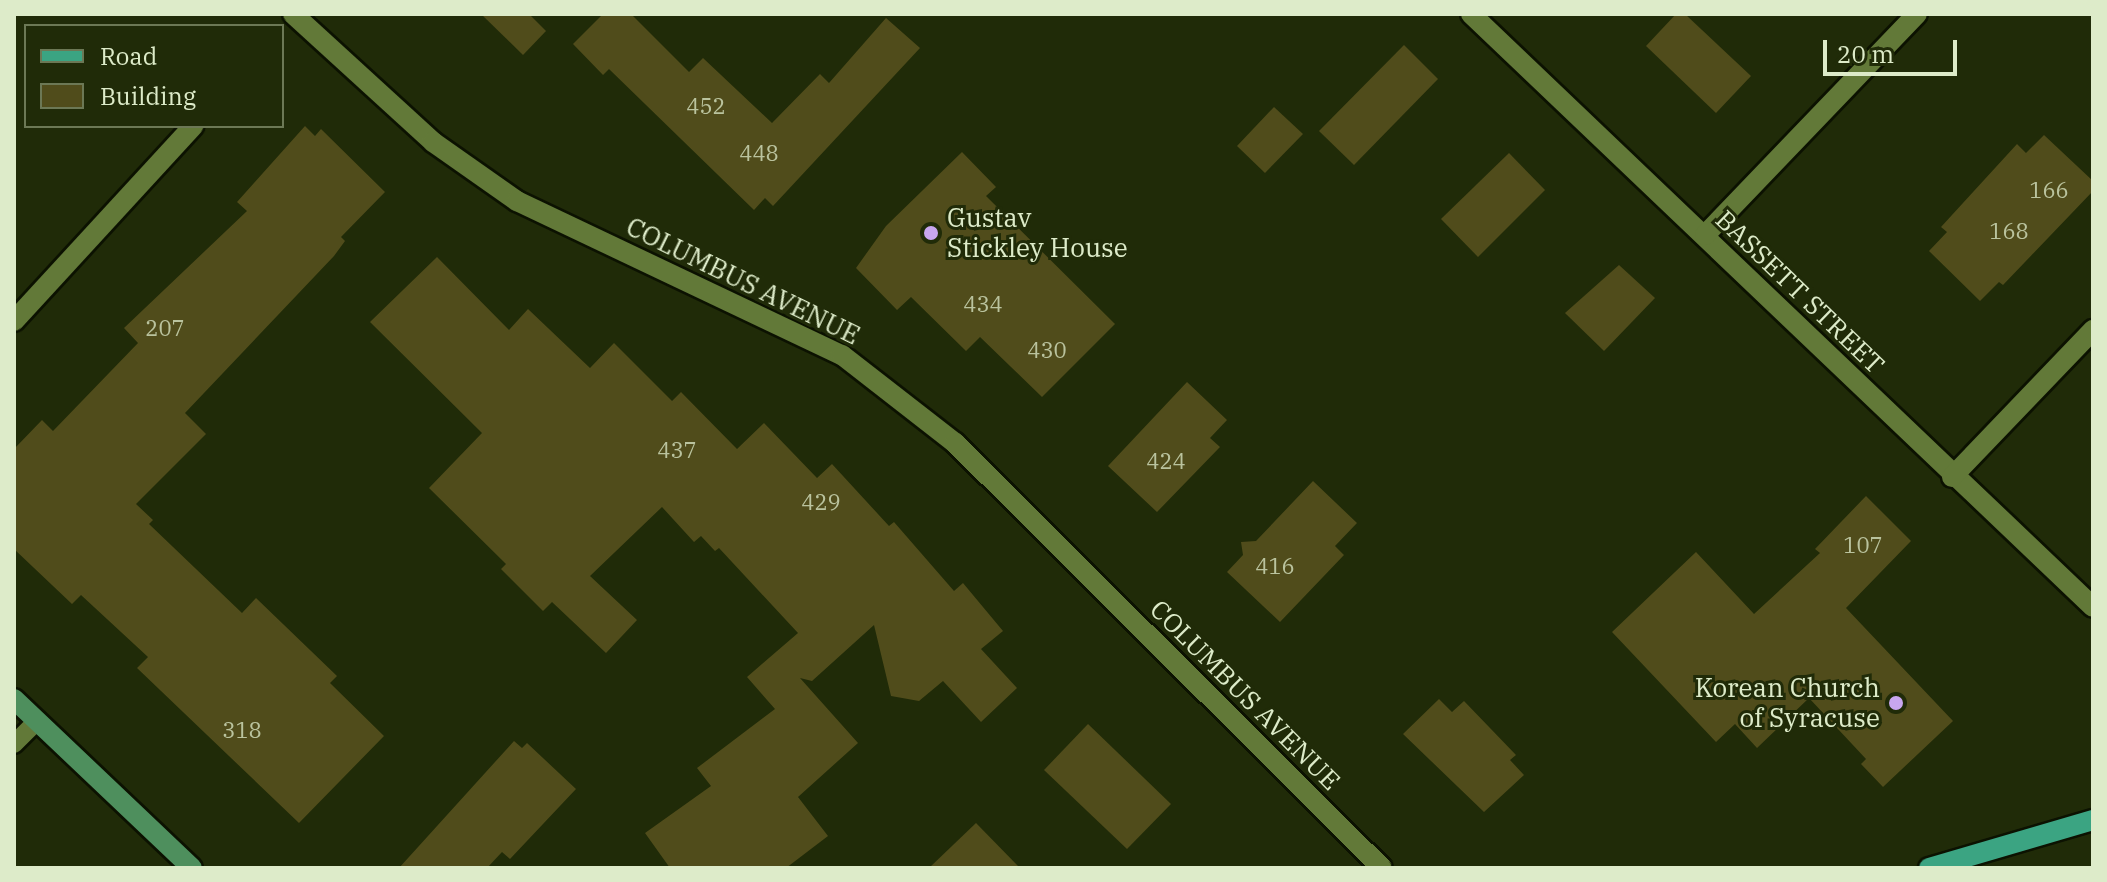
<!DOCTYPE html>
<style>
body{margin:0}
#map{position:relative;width:2107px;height:882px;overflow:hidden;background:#202b08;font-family:"IBM Plex Serif",serif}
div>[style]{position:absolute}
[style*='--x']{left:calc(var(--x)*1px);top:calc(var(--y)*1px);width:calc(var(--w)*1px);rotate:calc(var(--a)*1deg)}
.building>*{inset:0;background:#504c1b}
.roads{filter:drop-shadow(2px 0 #0c1201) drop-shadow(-2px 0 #0c1201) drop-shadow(0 2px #0c1201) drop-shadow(0 -2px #0c1201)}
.lane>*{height:18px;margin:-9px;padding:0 9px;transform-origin:9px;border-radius:9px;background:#627938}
.street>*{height:20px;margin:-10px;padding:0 10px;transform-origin:10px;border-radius:10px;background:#627938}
.secondary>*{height:20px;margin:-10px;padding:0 10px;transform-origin:10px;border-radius:10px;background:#4e8f5d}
.primary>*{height:20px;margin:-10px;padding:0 10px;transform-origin:10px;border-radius:10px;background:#3ba482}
.dots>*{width:22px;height:22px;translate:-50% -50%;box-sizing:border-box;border:4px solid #202b08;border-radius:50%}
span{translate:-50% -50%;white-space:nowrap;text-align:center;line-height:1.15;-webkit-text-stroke:6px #202b08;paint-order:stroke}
.number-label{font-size:22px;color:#bac39e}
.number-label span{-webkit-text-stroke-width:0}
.poi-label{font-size:26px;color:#ddebc9}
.left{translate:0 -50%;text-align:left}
.right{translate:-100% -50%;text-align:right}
.street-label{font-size:26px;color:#ddebc9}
.frame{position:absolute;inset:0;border:16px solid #ddebc9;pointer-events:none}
.legend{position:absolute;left:24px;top:24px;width:260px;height:104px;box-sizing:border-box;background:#202b08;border:2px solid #6c7855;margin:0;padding:10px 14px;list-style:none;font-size:24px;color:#ddebc9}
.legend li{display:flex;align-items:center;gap:16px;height:40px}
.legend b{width:40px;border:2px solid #6c7855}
.scale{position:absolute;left:1823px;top:40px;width:134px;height:36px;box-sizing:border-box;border:4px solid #ddebc9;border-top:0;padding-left:10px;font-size:24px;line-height:28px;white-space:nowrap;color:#ddebc9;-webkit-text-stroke:6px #202b08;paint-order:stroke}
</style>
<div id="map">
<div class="building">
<i style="clip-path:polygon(481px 14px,529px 14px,546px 31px,523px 55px)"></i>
<i style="clip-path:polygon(603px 14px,631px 14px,689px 72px,703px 58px,772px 123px,820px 74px,829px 83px,886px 18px,920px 48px,773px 206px,765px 198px,754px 210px,609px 69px,603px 75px,573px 44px)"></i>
<i style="clip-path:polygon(1676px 14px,1685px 14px,1751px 76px,1716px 113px,1646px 46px)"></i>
<i style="clip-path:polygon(1404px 45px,1438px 79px,1354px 165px,1319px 131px)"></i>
<i style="clip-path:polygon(1274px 107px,1303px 134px,1265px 173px,1237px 146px)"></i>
<i style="clip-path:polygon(305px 126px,315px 136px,321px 129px,385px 192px,341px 237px,345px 241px,334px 256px,185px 413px,206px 434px,136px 504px,153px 520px,149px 524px,242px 613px,256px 598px,337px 676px,330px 683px,384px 736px,299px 823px,137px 668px,148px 657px,81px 595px,72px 604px,14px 549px,14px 449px,42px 420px,53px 431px,138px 343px,124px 328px,247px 211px,237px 202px)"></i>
<i style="clip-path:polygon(2044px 135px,2093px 181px,2093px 191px,2003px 285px,1999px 282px,1980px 301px,1929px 251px,1947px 232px,1941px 227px,2017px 144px,2026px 153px)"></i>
<i style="clip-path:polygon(962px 152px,996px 187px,986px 196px,1115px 324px,1042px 397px,980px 337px,966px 351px,911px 297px,897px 310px,856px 268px,886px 226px)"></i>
<i style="clip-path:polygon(1509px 153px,1545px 190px,1478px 257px,1441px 219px)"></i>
<i style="clip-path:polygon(437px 257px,509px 330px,528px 309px,590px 368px,614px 343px,672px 401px,681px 392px,737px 449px,764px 423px,817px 478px,832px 464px,889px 526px,894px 522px,954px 591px,963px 583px,1003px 631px,981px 649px,1017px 688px,981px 722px,943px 681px,919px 701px,891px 696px,874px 625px,812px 681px,800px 678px,858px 743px,798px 797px,828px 836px,786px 868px,670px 868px,645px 833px,711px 786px,697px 768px,775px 709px,747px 677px,798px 633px,719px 548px,715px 551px,701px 536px,694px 542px,662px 507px,590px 576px,637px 620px,606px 653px,552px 602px,543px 611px,501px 569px,506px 564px,429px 488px,482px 433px,370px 322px)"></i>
<i style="clip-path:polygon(1619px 265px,1655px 298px,1604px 351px,1565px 313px)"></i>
<i style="clip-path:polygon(1187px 382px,1227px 420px,1210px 438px,1220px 447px,1157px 512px,1108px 466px)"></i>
<i style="clip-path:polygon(1313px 481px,1357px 523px,1335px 546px,1344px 555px,1280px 622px,1227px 572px,1243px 555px,1241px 542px,1256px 541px)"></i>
<i style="clip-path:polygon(1866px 496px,1911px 541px,1846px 608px,1953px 721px,1883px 787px,1861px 764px,1866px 759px,1809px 698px,1757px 748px,1735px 724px,1716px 742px,1612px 632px,1696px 552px,1754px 614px,1820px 553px,1815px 549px)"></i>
<i style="clip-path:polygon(1439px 699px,1452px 712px,1464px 701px,1516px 755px,1510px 760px,1524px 775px,1484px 812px,1403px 734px)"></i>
<i style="clip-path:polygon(1088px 724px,1171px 804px,1127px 849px,1044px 770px)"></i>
<i style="clip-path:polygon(514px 741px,522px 748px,527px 743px,576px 789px,510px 859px,502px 852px,487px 868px,399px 868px)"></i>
<i style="clip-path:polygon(976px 823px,1020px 868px,929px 868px)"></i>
</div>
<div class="roads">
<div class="lane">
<i style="--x:14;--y:744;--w:33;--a:-45"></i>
</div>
<div class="street">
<i style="--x:293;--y:14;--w:190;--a:42.4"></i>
<i style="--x:433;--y:142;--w:103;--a:35.1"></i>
<i style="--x:517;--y:201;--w:360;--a:25.4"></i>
<i style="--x:842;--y:355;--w:143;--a:37.9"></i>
<i style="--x:955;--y:443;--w:602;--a:44.87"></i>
<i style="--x:1471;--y:14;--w:859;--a:43.63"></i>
<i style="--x:1705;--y:235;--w:306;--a:-46.2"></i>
<i style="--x:14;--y:321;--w:265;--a:-47.4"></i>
<i style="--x:1952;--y:477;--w:204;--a:-46.2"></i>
</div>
<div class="secondary">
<i style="--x:14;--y:699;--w:245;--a:43.5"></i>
</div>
<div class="primary">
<i style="--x:1929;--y:868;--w:171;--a:-16.3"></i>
</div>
</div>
<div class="dots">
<i style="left:931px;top:233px;background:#c8a6ef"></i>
<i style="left:1896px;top:703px;background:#c8a6ef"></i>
</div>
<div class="number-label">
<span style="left:706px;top:106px">452</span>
<span style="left:759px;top:153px">448</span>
<span style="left:2049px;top:190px">166</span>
<span style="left:2009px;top:231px">168</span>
<span style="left:983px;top:304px">434</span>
<span style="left:165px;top:328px">207</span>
<span style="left:1047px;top:350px">430</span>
<span style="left:677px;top:450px">437</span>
<span style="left:1166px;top:461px">424</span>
<span style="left:821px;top:502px">429</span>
<span style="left:1863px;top:545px">107</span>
<span style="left:1275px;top:566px">416</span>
<span style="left:242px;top:730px">318</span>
</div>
<div class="poi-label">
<span class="left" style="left:947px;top:233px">Gustav<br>Stickley House</span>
<span class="right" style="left:1880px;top:703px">Korean Church<br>of Syracuse</span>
</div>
<div class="street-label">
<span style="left:743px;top:281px;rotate:26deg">COLUMBUS AVENUE</span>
<span style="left:1800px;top:292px;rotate:44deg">BASSETT STREET</span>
<span style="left:1245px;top:695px;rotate:45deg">COLUMBUS AVENUE</span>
</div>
<div class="frame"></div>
<ul class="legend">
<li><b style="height:10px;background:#3ba482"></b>Road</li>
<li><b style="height:22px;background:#504c1b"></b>Building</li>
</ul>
<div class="scale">20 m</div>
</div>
